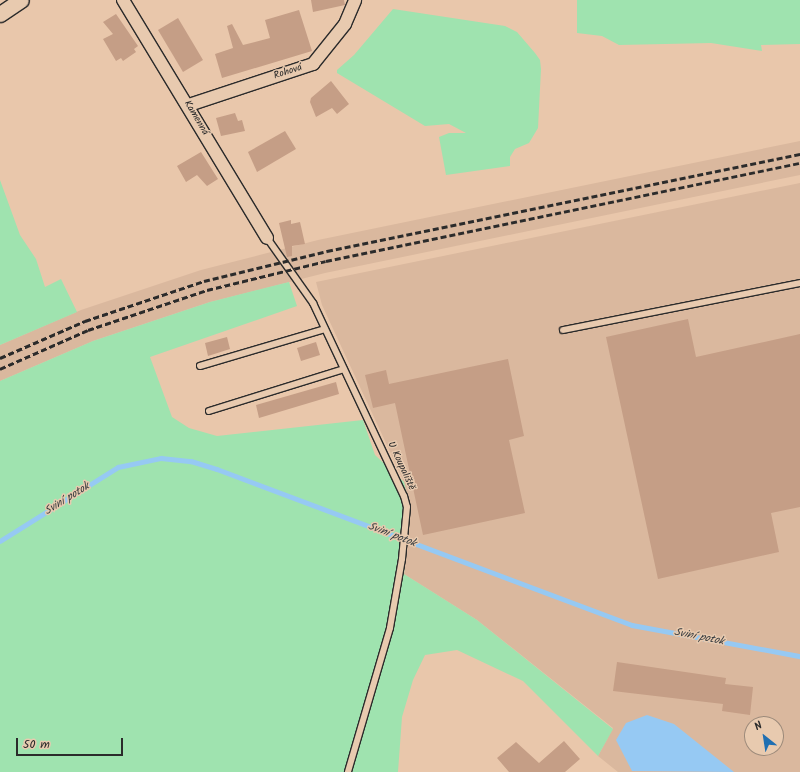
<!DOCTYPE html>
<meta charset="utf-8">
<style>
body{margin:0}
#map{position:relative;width:800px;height:772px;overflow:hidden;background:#e9c7ab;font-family:Kalam,sans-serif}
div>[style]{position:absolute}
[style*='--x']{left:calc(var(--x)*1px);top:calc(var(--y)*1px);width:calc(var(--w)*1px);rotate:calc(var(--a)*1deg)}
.built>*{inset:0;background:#dab89e}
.green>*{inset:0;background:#9fe3af}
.water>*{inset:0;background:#96c9f3}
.stream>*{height:4.5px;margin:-2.25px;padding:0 2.25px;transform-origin:2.25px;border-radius:2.25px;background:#96c9f3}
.building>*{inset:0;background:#c59e86}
.roads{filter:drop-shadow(1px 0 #2b2b2b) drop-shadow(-1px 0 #2b2b2b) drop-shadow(0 1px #2b2b2b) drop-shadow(0 -1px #2b2b2b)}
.service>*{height:6px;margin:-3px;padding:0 3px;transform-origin:3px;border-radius:3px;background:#e8caaf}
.minor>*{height:12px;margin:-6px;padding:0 6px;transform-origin:6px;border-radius:6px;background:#e8caaf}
.tertiary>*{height:15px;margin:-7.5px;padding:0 7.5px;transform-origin:7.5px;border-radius:7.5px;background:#e8caaf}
.rail>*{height:3px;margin-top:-1.5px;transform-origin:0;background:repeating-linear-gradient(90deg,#2b2b2b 0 6px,transparent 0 9px)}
span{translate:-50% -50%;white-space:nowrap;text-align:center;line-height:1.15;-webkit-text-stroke:3px #e8caaf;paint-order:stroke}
.street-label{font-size:10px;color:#2b2b2b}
.water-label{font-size:11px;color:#363b3f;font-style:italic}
.north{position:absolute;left:744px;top:716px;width:40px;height:40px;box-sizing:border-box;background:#e8caaf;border:1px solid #9c8a7a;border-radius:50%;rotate:330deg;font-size:11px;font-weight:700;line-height:16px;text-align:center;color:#2b2b2b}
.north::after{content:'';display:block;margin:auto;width:14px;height:18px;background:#1f6fb2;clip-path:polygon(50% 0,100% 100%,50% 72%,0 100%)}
.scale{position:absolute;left:16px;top:738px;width:107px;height:18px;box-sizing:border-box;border:2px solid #2b2b2b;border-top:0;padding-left:5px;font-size:12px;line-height:14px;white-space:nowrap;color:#2b2b2b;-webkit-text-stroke:3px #e8caaf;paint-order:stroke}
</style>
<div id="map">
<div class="built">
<i style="clip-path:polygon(800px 141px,800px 175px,325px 273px,210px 302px,93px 341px,0 381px,0 345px,81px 310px,201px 270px,318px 240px)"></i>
<i style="clip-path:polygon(evenodd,800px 183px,800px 772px,618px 772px,598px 756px,613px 728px,477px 620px,404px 574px,410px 508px,404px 482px,322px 305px,316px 282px,800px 183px,752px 724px,776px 724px,776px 748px,752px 748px,752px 724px)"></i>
</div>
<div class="green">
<i style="clip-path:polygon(577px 0,800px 0,800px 44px,761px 45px,762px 51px,711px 43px,619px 45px,602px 36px,577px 33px)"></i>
<i style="clip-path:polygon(393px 9px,505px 26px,517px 32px,535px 53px,540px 60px,541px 69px,538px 128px,529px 143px,515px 149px,510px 157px,510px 166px,446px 175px,439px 137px,449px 133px,466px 133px,449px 124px,425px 126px,337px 73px,337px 70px,354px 55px)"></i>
<i style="clip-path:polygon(0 180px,20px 235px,36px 259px,45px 287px,61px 279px,77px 312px,0 345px)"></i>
<i style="clip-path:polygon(289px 282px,297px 306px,150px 357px,172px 417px,189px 428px,217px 436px,363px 420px,375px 455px,404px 482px,410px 508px,404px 574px,477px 620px,613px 729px,598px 756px,523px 681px,457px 650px,425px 655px,413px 680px,402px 717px,398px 772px,0 772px,0 381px,93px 341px,210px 302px)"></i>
</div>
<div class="water">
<i style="clip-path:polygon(647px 715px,674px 724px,734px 772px,632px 771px,616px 740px,626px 723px)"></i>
</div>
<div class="stream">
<i style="--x:0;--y:541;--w:139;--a:-32.1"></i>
<i style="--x:118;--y:467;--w:44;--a:-11.8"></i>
<i style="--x:161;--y:458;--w:30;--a:6"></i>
<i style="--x:191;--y:461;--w:27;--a:17"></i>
<i style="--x:217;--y:469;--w:443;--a:20.6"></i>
<i style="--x:632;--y:625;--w:171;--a:10.5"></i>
</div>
<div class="building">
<i style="clip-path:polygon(311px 0,344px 0,345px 5px,313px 12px)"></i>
<i style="clip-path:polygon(299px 10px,312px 51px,222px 78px,215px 54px,233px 48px,227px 26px,232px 24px,243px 45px,270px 38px,265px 20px)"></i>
<i style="clip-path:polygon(116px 14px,138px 46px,134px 49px,136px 52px,123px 61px,121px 58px,116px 61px,103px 39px,113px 34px,103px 22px)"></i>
<i style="clip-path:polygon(178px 18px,203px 60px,183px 72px,158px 30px)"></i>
<i style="clip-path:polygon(331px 81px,349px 104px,337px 114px,332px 108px,316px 117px,310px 102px,311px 98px)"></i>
<i style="clip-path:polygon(235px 113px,238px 121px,242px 120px,245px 131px,221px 136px,216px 118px)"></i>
<i style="clip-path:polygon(285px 131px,296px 149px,257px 172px,248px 152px)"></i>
<i style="clip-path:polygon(201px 152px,218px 179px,207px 186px,197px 175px,186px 182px,177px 166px)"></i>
<i style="clip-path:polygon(291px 220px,291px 224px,300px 222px,305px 244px,292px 246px,292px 256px,287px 257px,279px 223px)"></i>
<i style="clip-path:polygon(688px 319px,696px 357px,800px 334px,800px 507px,771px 513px,779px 552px,658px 579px,606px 337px)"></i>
<i style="clip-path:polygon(227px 337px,230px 349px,208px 356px,205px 343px)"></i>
<i style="clip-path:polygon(316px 342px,320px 355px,301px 361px,297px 348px)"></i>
<i style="clip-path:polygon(508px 359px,524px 436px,509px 440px,525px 513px,423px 535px,395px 403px,373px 408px,365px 375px,386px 370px,389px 384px)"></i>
<i style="clip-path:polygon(336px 382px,339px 394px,259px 418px,256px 405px)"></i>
<i style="clip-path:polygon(617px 662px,726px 678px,725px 684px,753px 687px,750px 715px,722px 711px,723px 704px,613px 691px)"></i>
<i style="clip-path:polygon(564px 741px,580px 759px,565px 772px,509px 772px,497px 758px,516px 742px,539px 763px)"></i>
</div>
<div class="roads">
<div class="service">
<i style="--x:267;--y:238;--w:80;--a:54.7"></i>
<i style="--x:313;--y:303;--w:213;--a:64.8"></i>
<i style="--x:404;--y:496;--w:11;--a:75"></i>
<i style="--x:407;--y:507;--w:52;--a:95.5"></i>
<i style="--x:402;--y:559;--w:70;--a:99.9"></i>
<i style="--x:390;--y:628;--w:150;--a:106.3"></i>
<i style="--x:563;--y:330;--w:242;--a:-11.2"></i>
<i style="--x:200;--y:366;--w:130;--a:-16.5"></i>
<i style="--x:209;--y:411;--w:141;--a:-17.3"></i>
</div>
<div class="minor">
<i style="--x:123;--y:0;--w:278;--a:58.8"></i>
<i style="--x:189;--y:105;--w:131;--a:-18.3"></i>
<i style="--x:313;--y:64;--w:51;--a:-51.3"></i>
<i style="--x:345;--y:24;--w:26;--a:-67"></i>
</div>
<div class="tertiary">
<i style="--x:0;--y:14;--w:25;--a:-34"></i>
</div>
</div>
<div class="rail">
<i style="--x:0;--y:358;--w:93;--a:-23.5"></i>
<i style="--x:85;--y:321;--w:126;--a:-18.6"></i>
<i style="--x:204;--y:281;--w:127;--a:-13.7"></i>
<i style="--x:327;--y:251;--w:483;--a:-11.6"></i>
<i style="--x:0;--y:369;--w:96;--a:-23.9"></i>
<i style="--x:88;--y:330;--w:126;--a:-18.6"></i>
<i style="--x:207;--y:290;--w:122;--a:-13.7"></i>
<i style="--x:326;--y:261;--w:484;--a:-11.7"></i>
</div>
<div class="street-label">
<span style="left:288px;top:72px;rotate:-18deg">Rohová</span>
<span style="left:196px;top:118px;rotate:59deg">Kamenná</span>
<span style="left:401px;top:466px;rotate:65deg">U Koupaliště</span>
</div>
<div class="water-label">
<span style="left:67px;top:499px;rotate:-32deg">Sviní potok</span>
<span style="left:392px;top:535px;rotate:21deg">Sviní potok</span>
<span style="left:699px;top:637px;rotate:11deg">Sviní potok</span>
</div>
<div class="north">N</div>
<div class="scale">50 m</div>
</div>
